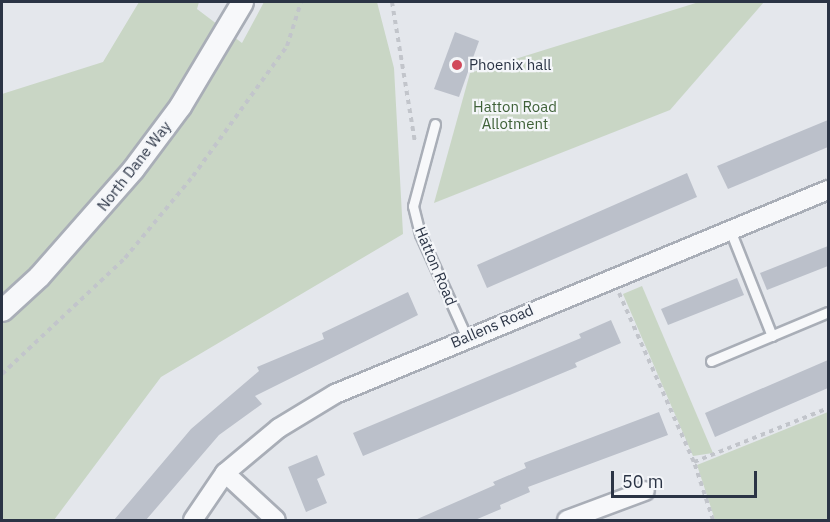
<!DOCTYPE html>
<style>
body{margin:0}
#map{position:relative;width:830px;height:522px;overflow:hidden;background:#e4e7ec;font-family:"IBM Plex Sans",sans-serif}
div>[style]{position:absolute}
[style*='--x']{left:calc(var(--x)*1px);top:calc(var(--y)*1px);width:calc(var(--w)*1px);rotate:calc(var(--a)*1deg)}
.green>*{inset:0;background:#c9d6c5}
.building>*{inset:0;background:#bbc0ca}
.path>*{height:4px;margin-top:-2px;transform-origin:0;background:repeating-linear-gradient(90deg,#c2c5cb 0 4.5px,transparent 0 9px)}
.roads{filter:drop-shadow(2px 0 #a9aeb7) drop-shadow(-2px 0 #a9aeb7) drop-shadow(0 2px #a9aeb7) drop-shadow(0 -2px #a9aeb7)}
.service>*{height:9px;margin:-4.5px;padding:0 4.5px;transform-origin:4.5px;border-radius:4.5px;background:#f7f8fa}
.minor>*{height:18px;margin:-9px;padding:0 9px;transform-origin:9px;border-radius:9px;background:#f7f8fa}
.tertiary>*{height:21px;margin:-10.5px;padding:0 10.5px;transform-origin:10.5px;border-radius:10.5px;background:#f7f8fa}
.dots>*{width:16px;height:16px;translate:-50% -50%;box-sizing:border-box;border:3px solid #f4f6f9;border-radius:50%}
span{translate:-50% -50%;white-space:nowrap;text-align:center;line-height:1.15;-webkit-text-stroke:4.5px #f4f6f9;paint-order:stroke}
.poi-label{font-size:15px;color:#2b3445}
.left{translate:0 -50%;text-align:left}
.park-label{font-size:15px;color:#3f6138}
.street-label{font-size:15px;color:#2b3445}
.frame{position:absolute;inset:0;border:3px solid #2b3445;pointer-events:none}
.scale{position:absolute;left:611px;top:471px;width:146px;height:27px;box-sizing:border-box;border:3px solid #2b3445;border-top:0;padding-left:8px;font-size:18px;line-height:21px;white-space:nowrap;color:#2b3445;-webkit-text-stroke:4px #f4f6f9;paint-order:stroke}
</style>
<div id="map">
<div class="green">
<i style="clip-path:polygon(139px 2px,199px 2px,197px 9px,242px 43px,264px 2px,377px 2px,394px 68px,403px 234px,161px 377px,54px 520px,2px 520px,2px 94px,103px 62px)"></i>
<i style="clip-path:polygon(699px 2px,764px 2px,670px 110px,434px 203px,470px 73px)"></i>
<i style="clip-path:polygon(642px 286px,713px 453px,693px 456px,623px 294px)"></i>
<i style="clip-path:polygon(828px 412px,828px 520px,715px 520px,697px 465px)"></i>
</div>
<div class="building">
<i style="clip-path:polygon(455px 32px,479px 41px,459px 97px,434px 89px)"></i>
<i style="clip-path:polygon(828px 120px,828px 147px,728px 189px,717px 166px)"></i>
<i style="clip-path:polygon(687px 173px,697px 197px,487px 288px,477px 265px)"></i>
<i style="clip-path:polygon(828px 246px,828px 266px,767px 290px,760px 273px)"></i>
<i style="clip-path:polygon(737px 278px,744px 295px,668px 325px,661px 309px)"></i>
<i style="clip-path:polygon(408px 292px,418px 315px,255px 396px,262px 404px,219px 435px,146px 520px,114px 520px,191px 429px,259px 371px,257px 367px,324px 339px,322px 333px)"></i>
<i style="clip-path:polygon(611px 320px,621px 343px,575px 363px,577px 367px,363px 456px,353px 433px,581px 338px,579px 334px)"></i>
<i style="clip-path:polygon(828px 360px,828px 388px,715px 437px,705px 413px)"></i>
<i style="clip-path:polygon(659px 412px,668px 435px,528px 487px,530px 492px,500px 505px,501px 509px,475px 520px,415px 520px,495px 485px,493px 482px,526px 468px,524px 463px)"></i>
<i style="clip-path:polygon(317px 455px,325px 475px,317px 479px,327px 503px,306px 512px,288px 467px)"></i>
</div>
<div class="path">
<i style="--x:392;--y:2;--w:142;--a:80.7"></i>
<i style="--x:619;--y:293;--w:185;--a:66.1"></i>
<i style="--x:2;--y:374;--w:169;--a:-43.3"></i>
<i style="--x:125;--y:258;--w:107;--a:-50.3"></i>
<i style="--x:193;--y:176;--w:160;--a:-54.1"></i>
<i style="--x:287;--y:46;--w:46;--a:-72.3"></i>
<i style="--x:713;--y:520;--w:61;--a:-108.1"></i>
<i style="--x:694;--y:462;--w:144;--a:-21.9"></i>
</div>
<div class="roads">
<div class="service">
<i style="--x:435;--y:124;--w:85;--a:105"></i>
<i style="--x:413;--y:206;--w:29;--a:76"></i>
<i style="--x:420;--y:234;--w:112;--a:65.7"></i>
<i style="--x:730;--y:230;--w:114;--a:68.4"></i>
<i style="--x:711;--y:361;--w:127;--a:-22.7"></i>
</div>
<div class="minor">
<i style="--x:225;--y:473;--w:69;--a:42.7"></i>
<i style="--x:193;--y:520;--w:57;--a:-55.8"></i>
<i style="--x:225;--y:473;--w:70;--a:-39.8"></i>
<i style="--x:279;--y:428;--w:66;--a:-31.3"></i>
<i style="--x:335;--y:394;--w:534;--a:-22.48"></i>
<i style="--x:567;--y:520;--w:83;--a:-20.4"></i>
</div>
<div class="tertiary">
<i style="--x:2;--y:310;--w:50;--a:-42.6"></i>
<i style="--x:39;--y:276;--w:142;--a:-48.7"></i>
<i style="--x:133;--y:169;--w:79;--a:-53.3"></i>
<i style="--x:180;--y:106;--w:121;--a:-59.2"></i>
</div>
</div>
<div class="dots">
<i style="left:457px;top:65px;background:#d1495b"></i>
</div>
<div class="poi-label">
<span class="left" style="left:469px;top:65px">Phoenix hall</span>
</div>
<div class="park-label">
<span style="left:515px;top:115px">Hatton Road<br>Allotment</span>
</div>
<div class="street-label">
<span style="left:134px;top:166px;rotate:-52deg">North Dane Way</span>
<span style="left:436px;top:266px;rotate:67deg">Hatton Road</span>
<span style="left:492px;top:326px;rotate:-23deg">Ballens Road</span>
</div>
<div class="frame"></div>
<div class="scale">50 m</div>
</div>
